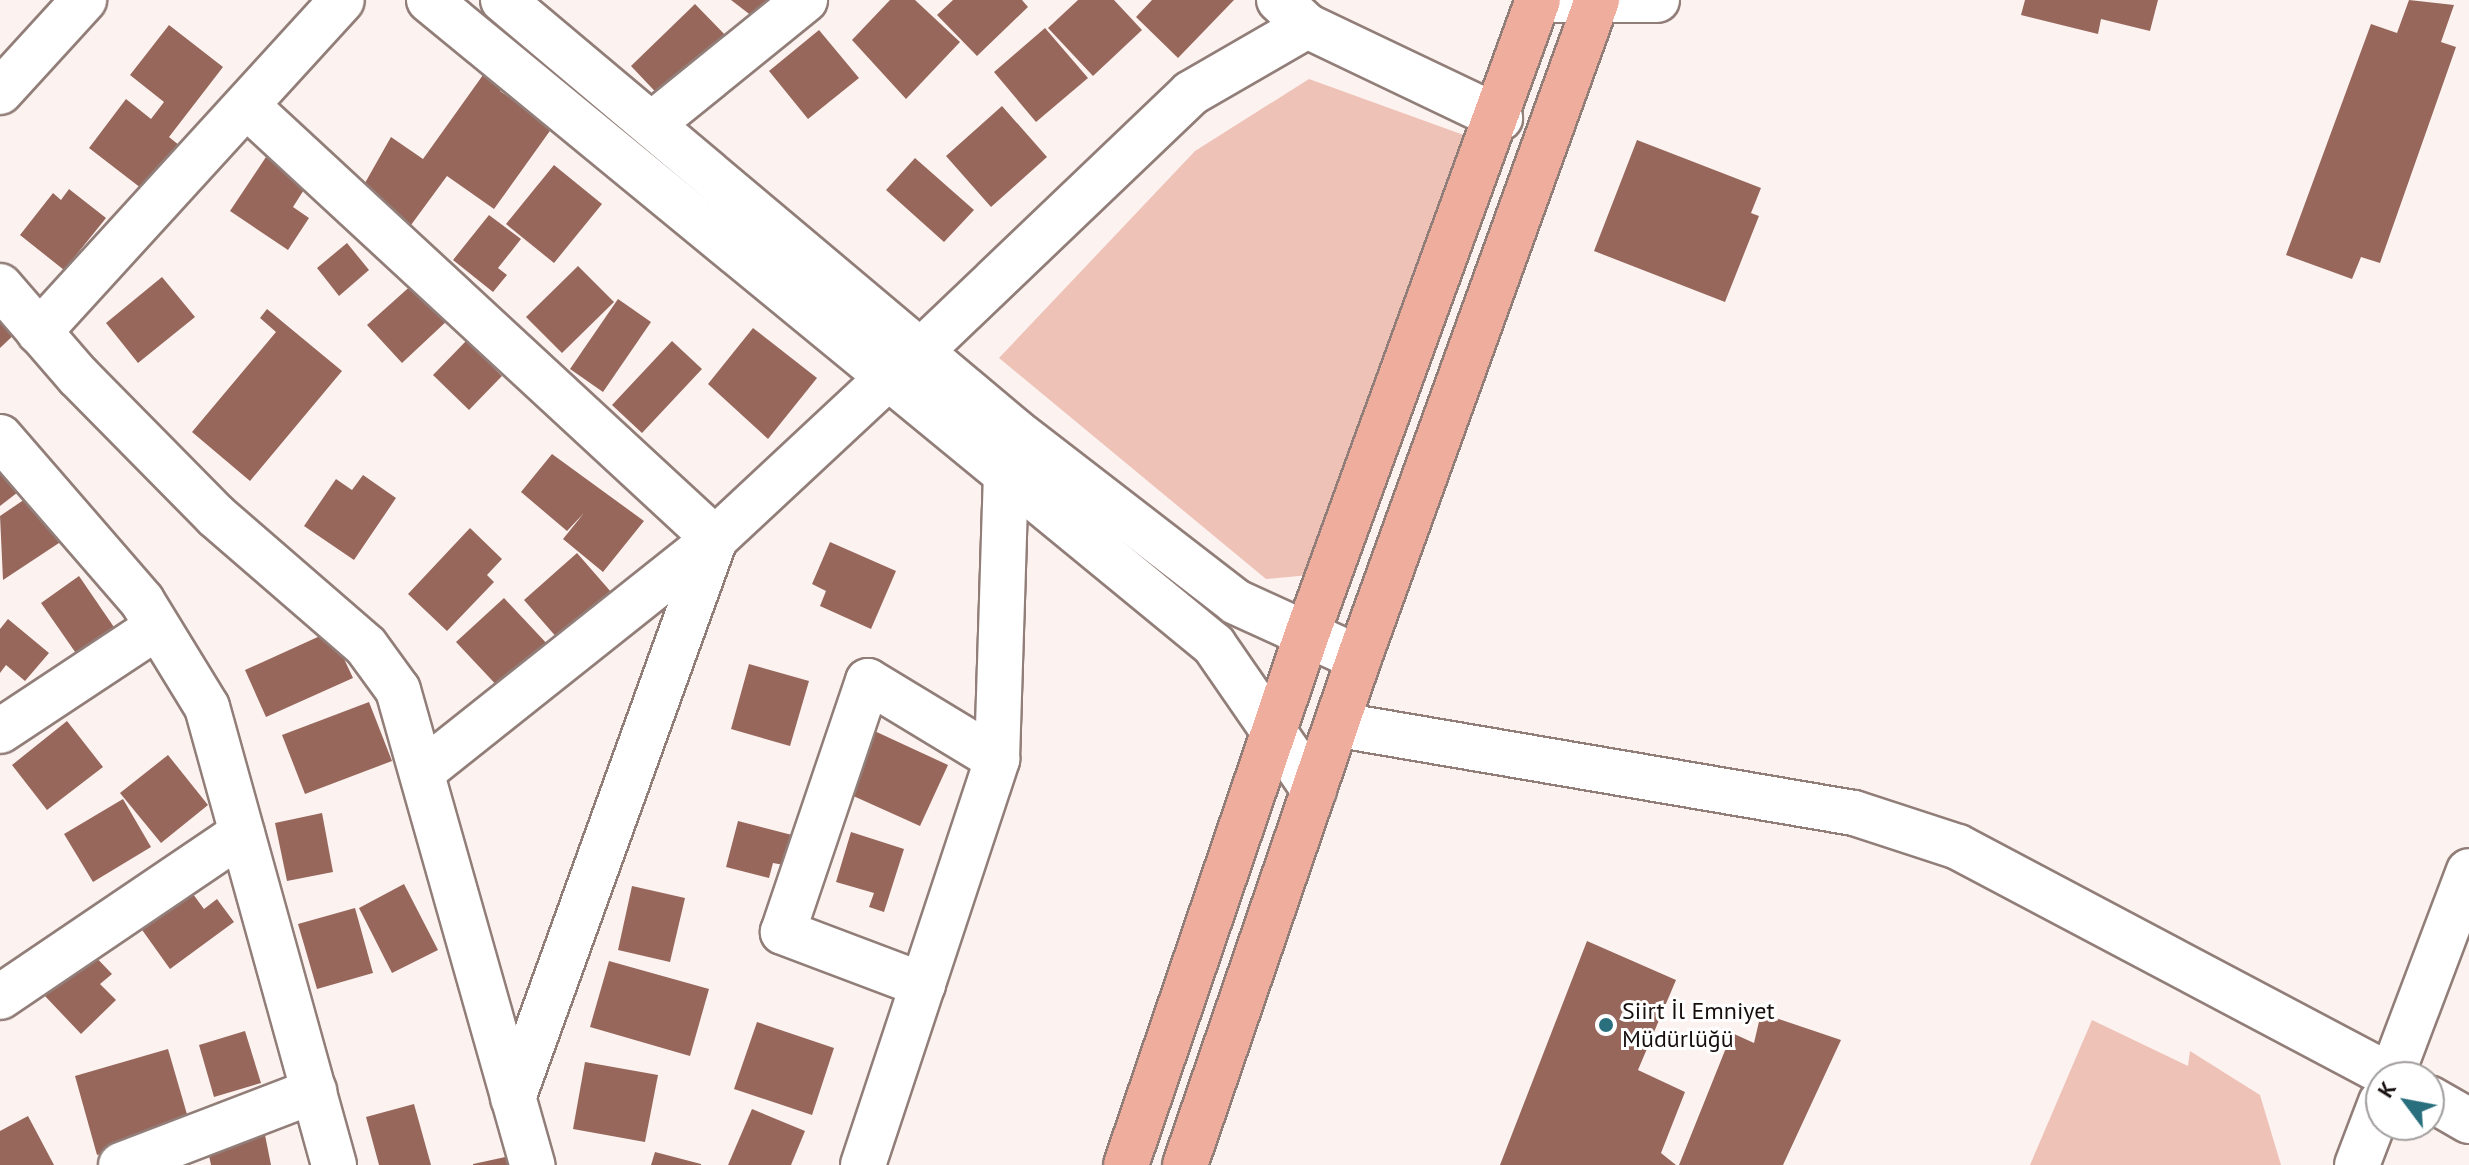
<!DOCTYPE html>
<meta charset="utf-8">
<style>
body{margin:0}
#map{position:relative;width:2469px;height:1165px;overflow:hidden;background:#fcf3f1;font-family:"PT Sans",sans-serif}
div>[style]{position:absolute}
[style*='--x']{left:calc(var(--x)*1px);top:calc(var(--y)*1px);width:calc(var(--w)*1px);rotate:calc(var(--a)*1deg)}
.green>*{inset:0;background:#efc2b7}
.building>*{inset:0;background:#97675c}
.roads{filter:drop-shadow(2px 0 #927e79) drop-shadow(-2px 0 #927e79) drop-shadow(0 2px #927e79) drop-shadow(0 -2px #927e79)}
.minor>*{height:44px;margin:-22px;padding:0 22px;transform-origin:22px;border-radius:22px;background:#fff}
.major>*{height:44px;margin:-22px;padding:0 22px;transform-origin:22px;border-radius:22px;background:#efad9e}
.dots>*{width:22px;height:22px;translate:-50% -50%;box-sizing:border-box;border:4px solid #fff;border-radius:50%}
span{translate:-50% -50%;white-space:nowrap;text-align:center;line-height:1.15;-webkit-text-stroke:6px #fff;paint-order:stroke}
.poi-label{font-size:24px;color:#160f0d}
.left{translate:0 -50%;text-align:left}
.north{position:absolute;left:2365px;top:1061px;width:80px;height:80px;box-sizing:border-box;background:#fff;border:2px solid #a29f9e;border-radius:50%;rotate:302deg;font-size:22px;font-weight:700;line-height:32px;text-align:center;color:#160f0d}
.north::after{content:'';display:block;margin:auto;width:28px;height:36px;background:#2a6f7e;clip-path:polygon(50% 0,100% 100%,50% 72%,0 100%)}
</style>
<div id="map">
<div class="green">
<i style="clip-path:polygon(1309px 79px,1472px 138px,1320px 574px,1266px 579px,999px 358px,1195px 151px)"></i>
<i style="clip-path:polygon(2092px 1020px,2188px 1066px,2190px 1051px,2260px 1095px,2281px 1165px,2030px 1165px)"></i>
</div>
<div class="building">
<i style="clip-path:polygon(731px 0,773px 0,757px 20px)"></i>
<i style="clip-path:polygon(890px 0,915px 0,960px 42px,906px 99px,852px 40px)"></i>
<i style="clip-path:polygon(953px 0,1022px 0,1028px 7px,977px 56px,937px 15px)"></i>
<i style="clip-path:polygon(1078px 0,1114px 0,1142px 30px,1093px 76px,1048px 28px)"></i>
<i style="clip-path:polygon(1152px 0,1234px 0,1178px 58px,1136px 17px)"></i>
<i style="clip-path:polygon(2025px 0,2158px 0,2150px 31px,2101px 19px,2098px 34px,2021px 15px)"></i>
<i style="clip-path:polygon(2409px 0,2454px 5px,2441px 42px,2456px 47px,2380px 263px,2361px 257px,2352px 279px,2286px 255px,2371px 24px,2397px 33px)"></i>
<i style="clip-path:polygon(695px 4px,731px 41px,666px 103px,631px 66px)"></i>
<i style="clip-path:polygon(169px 25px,223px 67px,169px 137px,185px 150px,150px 195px,89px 148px,126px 99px,151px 119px,164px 102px,130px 75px)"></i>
<i style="clip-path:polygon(1045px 28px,1088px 78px,1036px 122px,994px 72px)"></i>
<i style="clip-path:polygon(819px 30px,859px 78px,808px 119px,769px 71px)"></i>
<i style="clip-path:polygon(488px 68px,507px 82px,500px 91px,552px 128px,494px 209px,447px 176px,411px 225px,361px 190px,391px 137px,423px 159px)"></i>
<i style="clip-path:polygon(1002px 106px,1047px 157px,991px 207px,946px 156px)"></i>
<i style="clip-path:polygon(1637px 140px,1761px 188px,1751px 213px,1759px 216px,1725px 302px,1594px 251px)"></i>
<i style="clip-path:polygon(266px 157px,307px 185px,293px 207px,309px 218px,288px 250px,230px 211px)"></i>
<i style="clip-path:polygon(915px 158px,974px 210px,944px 242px,886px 190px)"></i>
<i style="clip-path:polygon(554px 165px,602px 204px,554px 263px,506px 224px)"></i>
<i style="clip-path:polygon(69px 189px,106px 218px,64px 270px,20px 235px,53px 193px,61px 200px)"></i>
<i style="clip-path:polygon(489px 215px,521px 239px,498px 268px,507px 275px,493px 292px,453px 260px)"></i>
<i style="clip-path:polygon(347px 243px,369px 270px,339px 296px,317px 268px)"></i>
<i style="clip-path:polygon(578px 266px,614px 302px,562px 353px,526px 317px)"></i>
<i style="clip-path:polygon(162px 277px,195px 317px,138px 363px,106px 323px)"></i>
<i style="clip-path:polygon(415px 282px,449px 319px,402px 363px,367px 325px)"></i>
<i style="clip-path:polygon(618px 299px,651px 322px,603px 392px,570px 369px)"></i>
<i style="clip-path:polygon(0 309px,19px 330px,0 348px)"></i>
<i style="clip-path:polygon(267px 309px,342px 371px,250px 481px,192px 432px,276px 332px,260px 318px)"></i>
<i style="clip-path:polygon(753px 328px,817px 378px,768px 439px,708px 384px)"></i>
<i style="clip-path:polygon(466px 341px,502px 376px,469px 410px,433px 375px)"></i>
<i style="clip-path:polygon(672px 341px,702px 369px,642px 433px,612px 405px)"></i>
<i style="clip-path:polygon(552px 454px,644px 521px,603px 572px,563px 539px,584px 513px,567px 531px,521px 492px)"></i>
<i style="clip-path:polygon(0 467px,22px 489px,0 506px)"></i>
<i style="clip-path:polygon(363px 475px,396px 498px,354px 560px,304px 526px,336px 479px,352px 490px)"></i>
<i style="clip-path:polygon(31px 495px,62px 541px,3px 580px,0 516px)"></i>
<i style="clip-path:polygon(470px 528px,502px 559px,487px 575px,494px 582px,447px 631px,408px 594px)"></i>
<i style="clip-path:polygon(830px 542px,896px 571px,871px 629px,820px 606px,826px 591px,812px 584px)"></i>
<i style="clip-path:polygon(577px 553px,618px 600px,565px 647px,524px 600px)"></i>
<i style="clip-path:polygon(79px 576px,118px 633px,80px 659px,41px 603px)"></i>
<i style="clip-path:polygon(504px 598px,550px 647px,502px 691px,456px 642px)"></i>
<i style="clip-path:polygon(8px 619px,49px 653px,25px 681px,6px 665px,0 673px,0 629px)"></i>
<i style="clip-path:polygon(331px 631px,353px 678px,266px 717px,245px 670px)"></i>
<i style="clip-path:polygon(749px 664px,809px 681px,790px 746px,731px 729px)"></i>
<i style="clip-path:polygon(369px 702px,392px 761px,305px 794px,282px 735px)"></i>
<i style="clip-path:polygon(67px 721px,103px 767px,47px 810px,12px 765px)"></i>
<i style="clip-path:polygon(868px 728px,948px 765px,920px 826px,840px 790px)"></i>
<i style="clip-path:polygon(168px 755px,208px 805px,161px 843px,120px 793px)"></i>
<i style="clip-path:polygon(123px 799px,151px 847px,93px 882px,64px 834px)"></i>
<i style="clip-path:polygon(322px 813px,333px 872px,287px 881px,275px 823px)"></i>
<i style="clip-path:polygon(738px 821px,792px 835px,784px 865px,773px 863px,769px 878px,726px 867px)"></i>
<i style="clip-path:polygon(851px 832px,904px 849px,884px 912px,869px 907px,874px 893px,836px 882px)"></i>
<i style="clip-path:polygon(404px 884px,438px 950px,392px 973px,359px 908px)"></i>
<i style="clip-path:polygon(632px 886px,685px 898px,670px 962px,618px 950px)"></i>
<i style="clip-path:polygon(190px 890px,204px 909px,217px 899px,234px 922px,170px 969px,140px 927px)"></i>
<i style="clip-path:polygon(355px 908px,373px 973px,317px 989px,298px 924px)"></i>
<i style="clip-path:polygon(1587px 941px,1676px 980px,1638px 1070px,1685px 1092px,1661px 1153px,1676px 1165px,1500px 1165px)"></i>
<i style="clip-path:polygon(90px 951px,112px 974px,100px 984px,116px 1000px,81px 1034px,44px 995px)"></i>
<i style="clip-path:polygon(609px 961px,709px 989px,690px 1056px,590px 1027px)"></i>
<i style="clip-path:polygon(1761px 1013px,1841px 1040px,1783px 1165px,1679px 1165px,1732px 1033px,1754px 1043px)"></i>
<i style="clip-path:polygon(757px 1022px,834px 1048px,812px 1115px,734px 1089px)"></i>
<i style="clip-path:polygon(245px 1031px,261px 1083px,214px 1097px,199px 1045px)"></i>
<i style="clip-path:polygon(168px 1049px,191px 1128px,97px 1155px,75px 1076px)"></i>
<i style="clip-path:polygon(585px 1062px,658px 1075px,645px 1142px,573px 1129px)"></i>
<i style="clip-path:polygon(414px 1104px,431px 1165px,379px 1165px,366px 1117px)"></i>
<i style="clip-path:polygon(752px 1109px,805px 1131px,791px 1165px,728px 1165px)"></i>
<i style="clip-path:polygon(28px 1116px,54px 1165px,0 1165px,0 1131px)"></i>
<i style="clip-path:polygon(265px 1135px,271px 1165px,211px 1165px,207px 1146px)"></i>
<i style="clip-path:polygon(655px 1152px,701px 1164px,701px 1165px,651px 1165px)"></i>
<i style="clip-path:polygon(519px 1154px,521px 1165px,473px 1165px,473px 1164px)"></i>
</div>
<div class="roads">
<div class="minor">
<i style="--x:429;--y:0;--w:1016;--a:39.41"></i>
<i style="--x:1214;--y:645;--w:176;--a:55.4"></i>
<i style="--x:503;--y:0;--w:669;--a:40.09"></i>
<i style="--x:1015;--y:431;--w:279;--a:37.7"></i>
<i style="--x:1236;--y:602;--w:135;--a:24.5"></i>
<i style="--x:1279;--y:0;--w:38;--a:43"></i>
<i style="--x:1307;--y:26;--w:214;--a:25.5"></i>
<i style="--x:1540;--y:0;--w:117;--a:0"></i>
<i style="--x:0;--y:92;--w:125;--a:-47.6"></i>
<i style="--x:247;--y:106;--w:638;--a:42.78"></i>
<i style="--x:652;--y:124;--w:197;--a:-39"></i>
<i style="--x:0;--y:286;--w:119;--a:49.1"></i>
<i style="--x:78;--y:376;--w:197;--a:45.4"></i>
<i style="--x:216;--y:516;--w:198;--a:40.9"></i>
<i style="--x:366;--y:646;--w:54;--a:54"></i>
<i style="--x:398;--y:690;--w:494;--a:74.2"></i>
<i style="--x:39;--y:332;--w:449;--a:-47.6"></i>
<i style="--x:921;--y:351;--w:373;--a:-43.7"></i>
<i style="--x:1191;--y:93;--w:134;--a:-30"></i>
<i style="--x:0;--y:437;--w:217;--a:49.1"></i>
<i style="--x:142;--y:601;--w:124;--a:58.5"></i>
<i style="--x:207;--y:707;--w:475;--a:74.5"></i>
<i style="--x:1340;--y:725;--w:521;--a:9.72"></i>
<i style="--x:1854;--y:813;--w:109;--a:18.1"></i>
<i style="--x:1958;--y:847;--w:492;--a:27.9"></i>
<i style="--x:0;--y:731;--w:188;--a:-33.5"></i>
<i style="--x:423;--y:771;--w:373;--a:-38.5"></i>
<i style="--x:715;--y:539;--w:241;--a:-43"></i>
<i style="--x:923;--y:985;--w:150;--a:-159.3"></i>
<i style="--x:783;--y:932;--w:265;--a:-71.3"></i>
<i style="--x:868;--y:681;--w:151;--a:31.2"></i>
<i style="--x:0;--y:997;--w:292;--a:-34.1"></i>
<i style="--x:2391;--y:1077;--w:220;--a:-69.3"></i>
<i style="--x:513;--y:1098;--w:594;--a:-70.13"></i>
<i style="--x:2429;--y:1098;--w:46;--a:29.9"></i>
<i style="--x:121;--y:1165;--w:207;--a:-21"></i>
<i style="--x:863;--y:1165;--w:428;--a:-71.7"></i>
<i style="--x:997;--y:759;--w:289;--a:-88.2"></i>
<i style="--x:2357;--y:1165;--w:67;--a:-69.1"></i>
</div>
<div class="major">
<i style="--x:1126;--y:1165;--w:558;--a:-71.18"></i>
<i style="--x:1306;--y:637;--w:678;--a:-69.99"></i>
<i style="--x:1185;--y:1165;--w:536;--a:-71.06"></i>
<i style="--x:1359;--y:658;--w:700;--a:-70.11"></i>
</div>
</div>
<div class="dots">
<i style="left:1606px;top:1025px;background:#2a6f7e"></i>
</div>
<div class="poi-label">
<span class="left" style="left:1622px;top:1025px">Siirt İl Emniyet<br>Müdürlüğü</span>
</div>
<div class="north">K</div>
</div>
